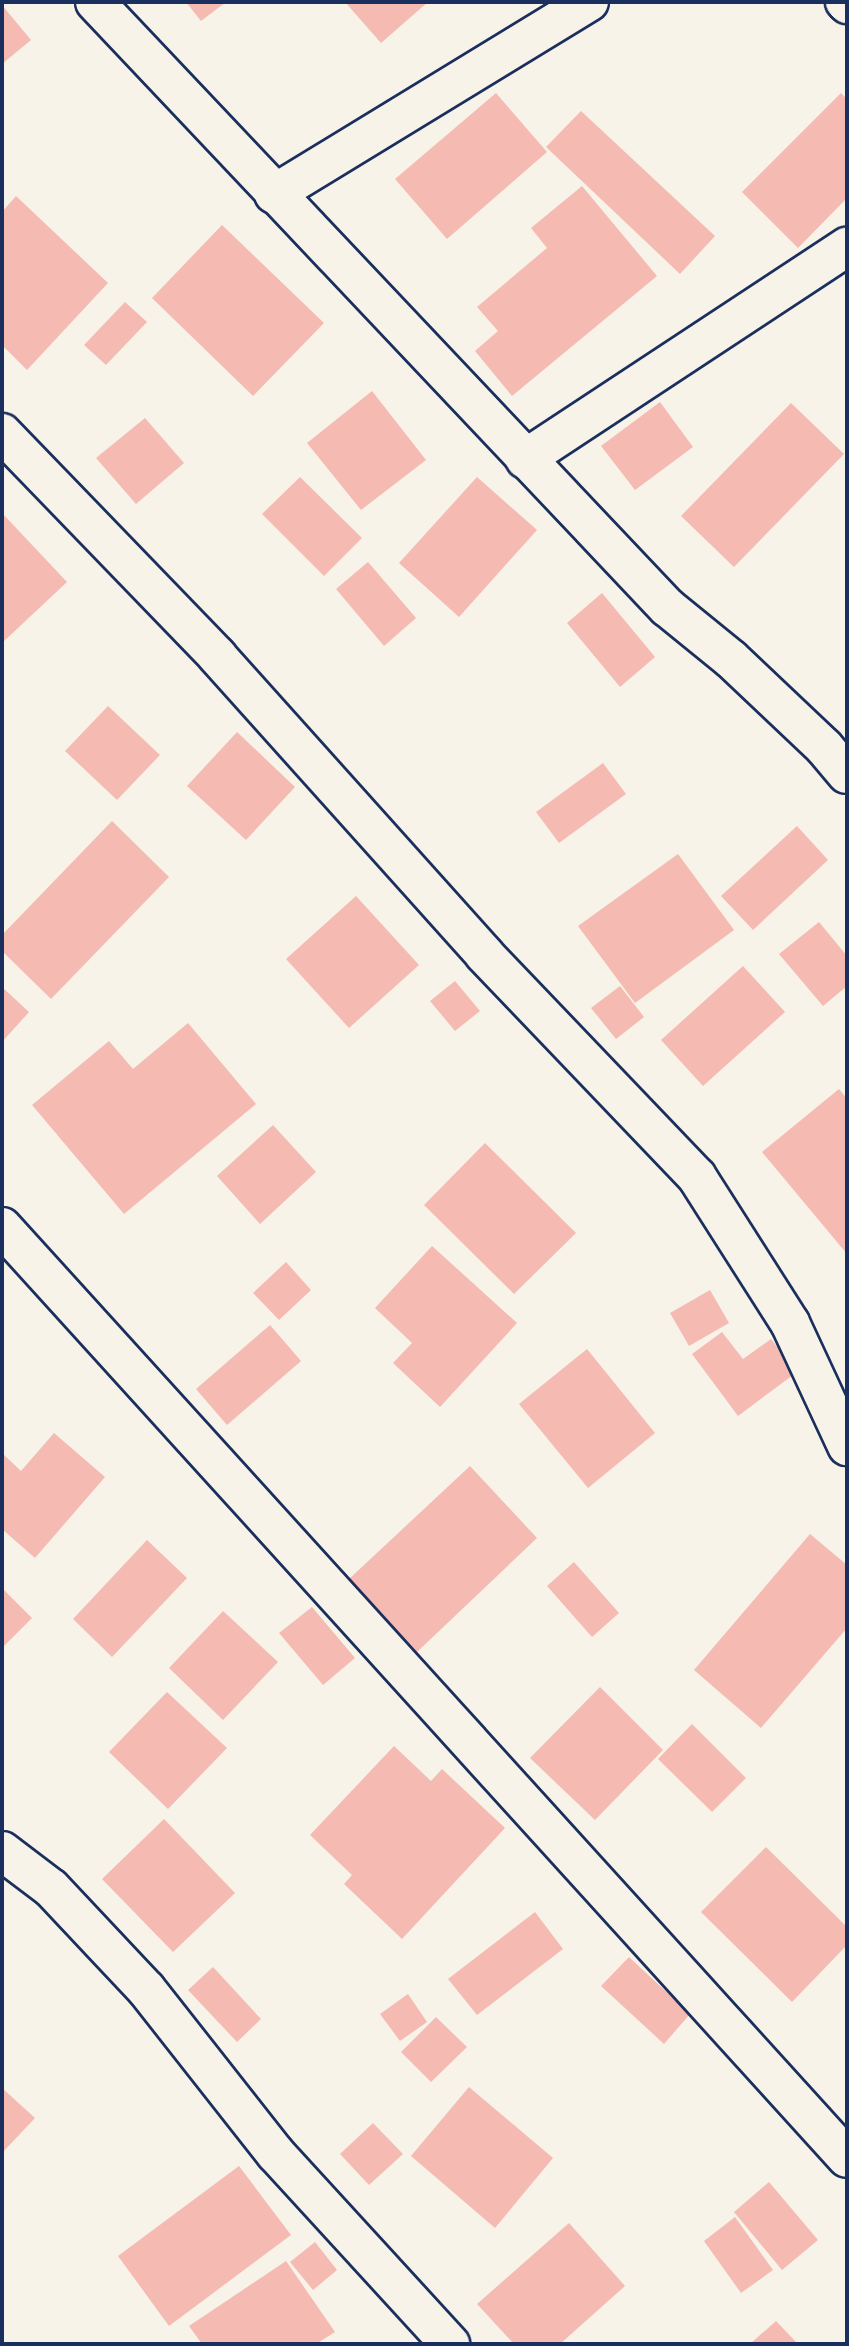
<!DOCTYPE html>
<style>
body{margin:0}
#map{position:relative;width:849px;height:2346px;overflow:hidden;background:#f7f3e8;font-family:"Comic Neue",sans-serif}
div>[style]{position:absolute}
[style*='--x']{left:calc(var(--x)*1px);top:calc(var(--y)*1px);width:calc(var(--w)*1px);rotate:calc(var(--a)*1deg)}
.building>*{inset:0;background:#f5bab2}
.roads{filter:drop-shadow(2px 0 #1b2f5e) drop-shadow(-2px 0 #1b2f5e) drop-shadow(0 2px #1b2f5e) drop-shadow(0 -2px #1b2f5e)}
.minor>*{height:38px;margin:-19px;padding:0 19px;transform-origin:19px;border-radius:19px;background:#f7f3e8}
span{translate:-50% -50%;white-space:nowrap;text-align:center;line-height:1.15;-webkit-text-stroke:7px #f7f3e8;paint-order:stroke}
.frame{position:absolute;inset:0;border:4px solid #1b2f5e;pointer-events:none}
</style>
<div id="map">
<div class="building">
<i style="clip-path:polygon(186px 2px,226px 2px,201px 21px)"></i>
<i style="clip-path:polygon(345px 2px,428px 2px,381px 43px)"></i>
<i style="clip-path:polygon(2px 5px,31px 40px,2px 64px)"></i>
<i style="clip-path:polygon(496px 93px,547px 152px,447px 239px,395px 179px)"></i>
<i style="clip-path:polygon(841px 93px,847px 99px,847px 198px,798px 248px,742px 192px)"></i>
<i style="clip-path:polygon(581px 111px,715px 236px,680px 274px,546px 147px)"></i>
<i style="clip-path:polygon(582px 186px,657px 276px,512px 396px,475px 351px,498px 331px,477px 307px,547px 248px,531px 228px)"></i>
<i style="clip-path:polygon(16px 196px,108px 283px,27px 370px,2px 345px,2px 212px)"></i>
<i style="clip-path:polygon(222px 225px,324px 323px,253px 396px,152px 298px)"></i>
<i style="clip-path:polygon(125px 302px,147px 322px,106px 365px,84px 345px)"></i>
<i style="clip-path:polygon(372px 391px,426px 460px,361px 510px,307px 443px)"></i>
<i style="clip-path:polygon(660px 402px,693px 447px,635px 490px,601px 446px)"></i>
<i style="clip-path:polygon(791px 403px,844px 454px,734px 567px,681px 516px)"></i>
<i style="clip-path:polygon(145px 418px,184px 463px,136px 504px,96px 458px)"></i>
<i style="clip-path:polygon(300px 477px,362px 538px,324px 576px,262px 514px)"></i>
<i style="clip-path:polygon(477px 477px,537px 530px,459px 617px,399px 563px)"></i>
<i style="clip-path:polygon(2px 513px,67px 582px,2px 643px)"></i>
<i style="clip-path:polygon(368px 562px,416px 618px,384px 646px,336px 589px)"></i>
<i style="clip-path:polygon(602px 593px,655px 657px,620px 687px,567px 623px)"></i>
<i style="clip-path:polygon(108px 706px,160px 755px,117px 800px,65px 751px)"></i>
<i style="clip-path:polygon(237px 732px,295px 787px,246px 840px,187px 786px)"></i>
<i style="clip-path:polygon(603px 763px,626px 794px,559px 843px,536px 812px)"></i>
<i style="clip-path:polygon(112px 821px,169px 877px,51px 999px,2px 951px,2px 935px)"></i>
<i style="clip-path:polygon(797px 826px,828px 860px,753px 930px,721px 896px)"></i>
<i style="clip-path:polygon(678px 854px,734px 930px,635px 1003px,578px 926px)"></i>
<i style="clip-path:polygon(356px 896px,419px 965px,349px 1028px,286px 959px)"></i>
<i style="clip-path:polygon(819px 922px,847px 956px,847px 986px,823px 1006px,779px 954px)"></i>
<i style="clip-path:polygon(743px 966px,785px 1012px,703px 1086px,661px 1040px)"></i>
<i style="clip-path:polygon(455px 981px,480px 1011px,455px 1031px,430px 1001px)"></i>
<i style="clip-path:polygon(620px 986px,644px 1017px,616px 1039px,591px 1008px)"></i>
<i style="clip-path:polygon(2px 987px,29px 1012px,2px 1042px)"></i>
<i style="clip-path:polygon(188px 1023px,256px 1104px,124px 1214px,32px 1105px,109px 1041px,133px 1069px)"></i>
<i style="clip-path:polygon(839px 1089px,847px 1099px,847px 1254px,762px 1152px)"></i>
<i style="clip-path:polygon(273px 1125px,316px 1172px,260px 1224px,217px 1176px)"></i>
<i style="clip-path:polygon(485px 1143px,576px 1233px,514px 1294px,424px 1205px)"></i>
<i style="clip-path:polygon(432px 1246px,517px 1323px,440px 1407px,393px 1363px,412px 1343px,375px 1308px)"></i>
<i style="clip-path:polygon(286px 1262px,311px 1290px,279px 1320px,253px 1293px)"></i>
<i style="clip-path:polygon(710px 1290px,729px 1323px,689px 1346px,670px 1313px)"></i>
<i style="clip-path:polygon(270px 1325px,301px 1361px,227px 1425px,196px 1389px)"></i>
<i style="clip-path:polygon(722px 1332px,743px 1359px,771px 1339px,797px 1372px,738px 1416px,692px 1354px)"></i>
<i style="clip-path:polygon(587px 1349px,655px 1433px,588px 1488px,519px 1404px)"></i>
<i style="clip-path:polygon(54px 1433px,105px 1477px,35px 1558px,2px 1529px,2px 1453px,21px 1471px)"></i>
<i style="clip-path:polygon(470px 1466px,537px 1538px,417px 1652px,348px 1580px)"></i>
<i style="clip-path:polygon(810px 1534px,847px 1565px,847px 1628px,761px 1728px,694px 1670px)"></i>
<i style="clip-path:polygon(147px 1540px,187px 1578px,112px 1657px,73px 1619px)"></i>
<i style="clip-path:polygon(574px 1562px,619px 1613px,592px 1637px,547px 1586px)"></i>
<i style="clip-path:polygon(2px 1588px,32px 1618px,2px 1648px)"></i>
<i style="clip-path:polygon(312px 1607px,355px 1658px,323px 1685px,279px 1633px)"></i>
<i style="clip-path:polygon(223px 1611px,278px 1662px,223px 1720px,169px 1668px)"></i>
<i style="clip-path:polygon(600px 1687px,663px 1750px,595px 1820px,530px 1758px)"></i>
<i style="clip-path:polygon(167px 1692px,227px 1748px,168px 1809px,109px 1752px)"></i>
<i style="clip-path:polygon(692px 1724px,746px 1778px,712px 1812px,658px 1759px)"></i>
<i style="clip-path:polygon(394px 1746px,431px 1781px,442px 1769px,505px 1828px,402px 1939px,344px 1884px,352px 1875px,310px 1835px)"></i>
<i style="clip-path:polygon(164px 1819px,235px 1893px,173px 1952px,102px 1879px)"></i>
<i style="clip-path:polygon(766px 1847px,847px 1927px,847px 1945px,792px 2002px,701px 1912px)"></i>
<i style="clip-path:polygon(535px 1912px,563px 1949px,477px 2015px,448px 1979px)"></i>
<i style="clip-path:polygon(629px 1957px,690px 2014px,664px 2044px,601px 1986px)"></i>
<i style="clip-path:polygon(213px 1967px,261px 2019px,237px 2042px,188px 1990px)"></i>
<i style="clip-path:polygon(408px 1994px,427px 2022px,400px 2041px,380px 2014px)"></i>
<i style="clip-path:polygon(436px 2017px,467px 2047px,431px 2082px,401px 2052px)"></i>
<i style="clip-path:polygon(469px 2087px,553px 2158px,495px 2228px,411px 2156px)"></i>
<i style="clip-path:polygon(2px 2088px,35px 2118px,2px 2153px)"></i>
<i style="clip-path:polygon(373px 2123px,403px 2154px,369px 2185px,340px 2154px)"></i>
<i style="clip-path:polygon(239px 2166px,291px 2235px,169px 2326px,118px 2256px)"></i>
<i style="clip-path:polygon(769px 2182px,818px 2240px,782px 2270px,734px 2212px)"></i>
<i style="clip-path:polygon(735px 2217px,773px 2270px,741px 2293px,704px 2241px)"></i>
<i style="clip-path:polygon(569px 2223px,625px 2286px,560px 2344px,514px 2344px,477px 2304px)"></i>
<i style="clip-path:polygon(315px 2242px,337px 2270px,313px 2290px,290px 2262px)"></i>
<i style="clip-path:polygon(286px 2261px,335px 2332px,316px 2344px,202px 2344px,189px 2326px)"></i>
<i style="clip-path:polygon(776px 2321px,798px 2344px,750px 2344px)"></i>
</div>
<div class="roads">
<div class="minor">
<i style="--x:95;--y:2;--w:833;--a:46.61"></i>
<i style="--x:667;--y:607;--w:82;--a:39.1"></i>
<i style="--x:731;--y:659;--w:128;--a:43.4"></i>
<i style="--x:824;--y:747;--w:35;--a:50"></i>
<i style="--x:845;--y:2;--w:3;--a:45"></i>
<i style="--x:274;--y:194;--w:369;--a:-31.4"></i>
<i style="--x:2;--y:433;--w:310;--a:46"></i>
<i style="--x:217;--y:656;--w:400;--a:48.1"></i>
<i style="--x:484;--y:954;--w:308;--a:46.3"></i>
<i style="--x:697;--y:1177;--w:173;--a:57.5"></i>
<i style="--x:790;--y:1323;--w:136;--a:65.1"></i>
<i style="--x:525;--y:459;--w:386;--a:-33.4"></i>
<i style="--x:2;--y:1227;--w:1257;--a:47.77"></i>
<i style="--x:2;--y:1851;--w:61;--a:37.1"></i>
<i style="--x:51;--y:1888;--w:139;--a:46.8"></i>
<i style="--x:146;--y:1989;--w:210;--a:51.8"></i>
<i style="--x:276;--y:2154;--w:258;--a:47.5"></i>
</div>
</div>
<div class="frame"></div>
</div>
